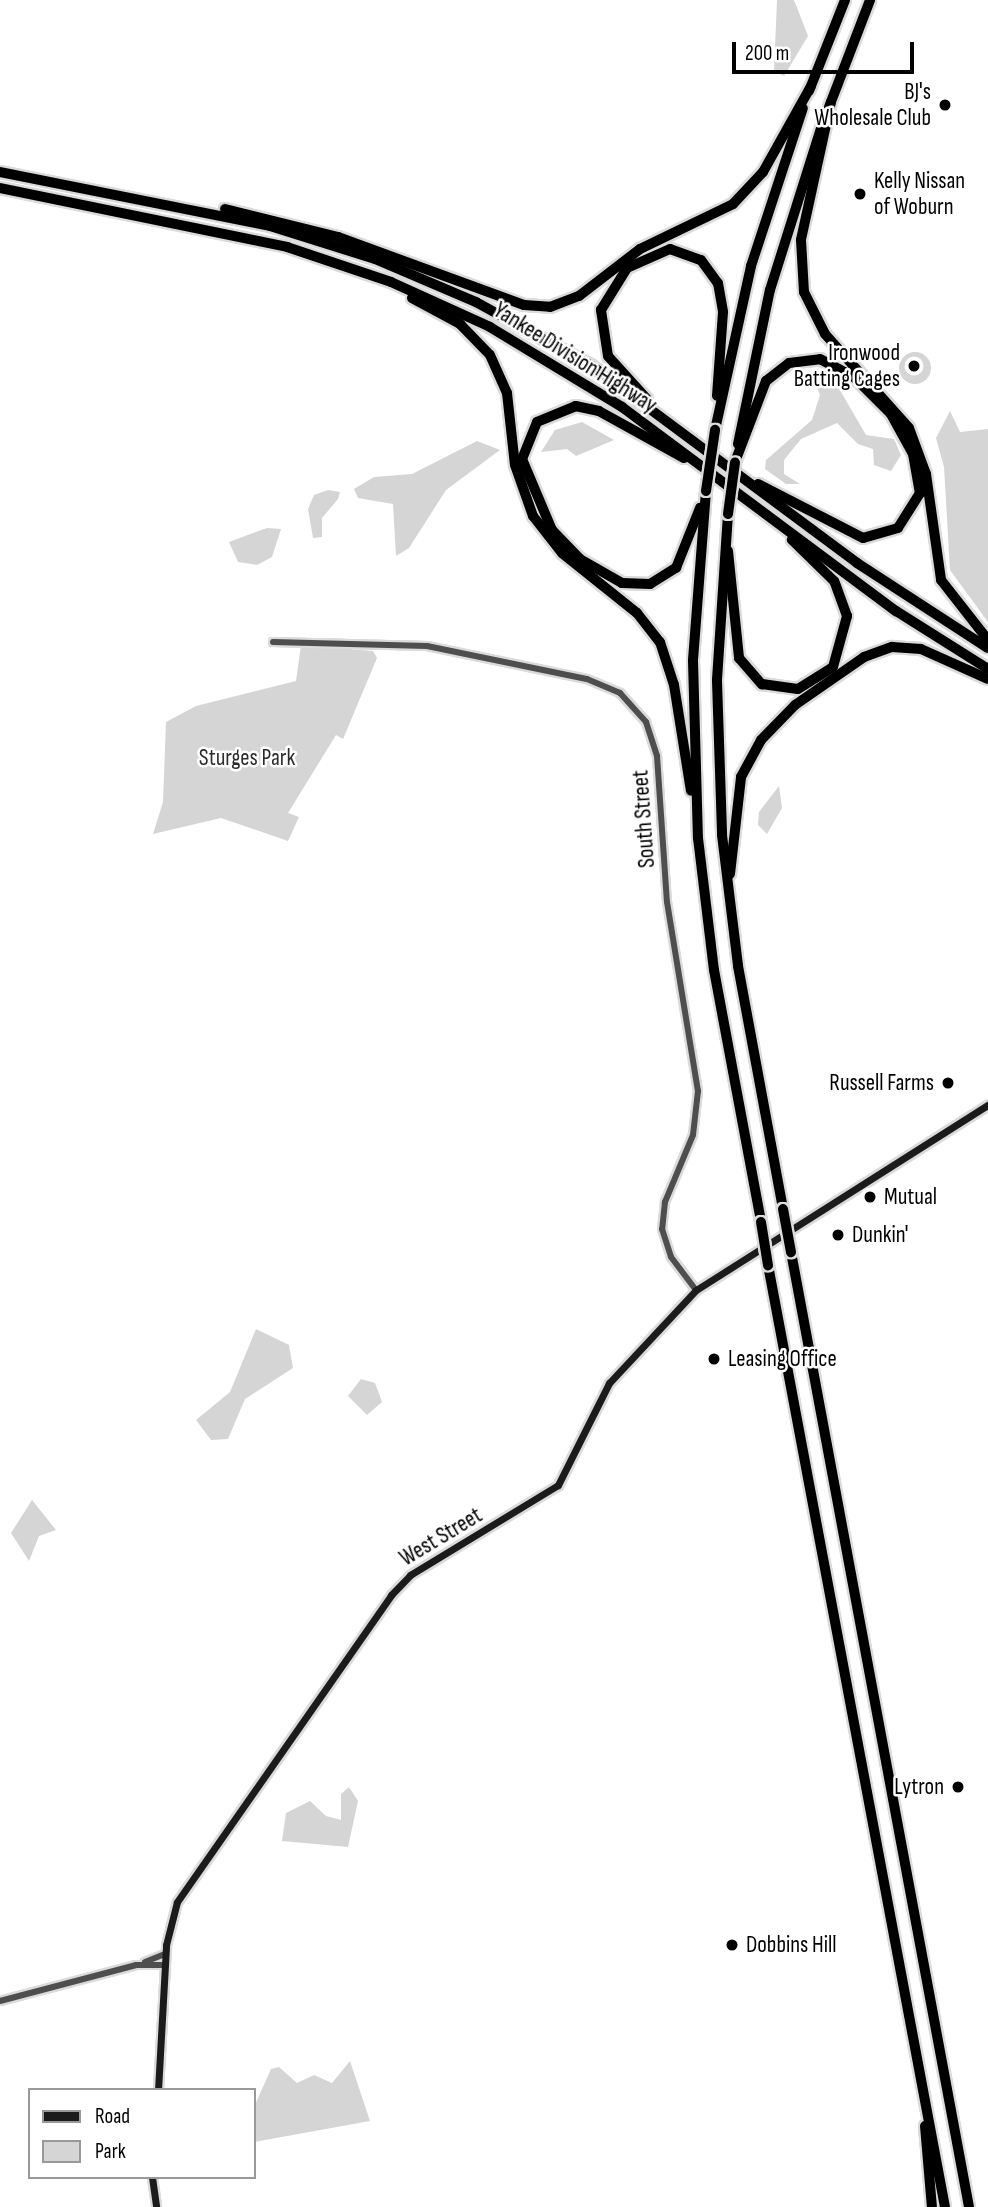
<!DOCTYPE html>
<style>
body{margin:0}
#map{position:relative;width:988px;height:2207px;overflow:hidden;background:#fff;font-family:"Sofia Sans Condensed",sans-serif}
div>[style]{position:absolute}
[style*='--x']{left:calc(var(--x)*1px);top:calc(var(--y)*1px);width:calc(var(--w)*1px);rotate:calc(var(--a)*1deg)}
.green>*{inset:0;background:#d5d5d5}
.round{border-radius:50%}
.roads{filter:drop-shadow(2px 0 #dbdbdb) drop-shadow(-2px 0 #dbdbdb) drop-shadow(0 2px #dbdbdb) drop-shadow(0 -2px #dbdbdb)}
.tertiary>*{height:6px;margin:-3px;padding:0 3px;transform-origin:3px;border-radius:3px;background:#4e4e4e}
.secondary>*{height:7px;margin:-3.5px;padding:0 3.5px;transform-origin:3.5px;border-radius:3.5px;background:#1b1b1b}
.motorway>*{height:10px;margin:-5px;padding:0 5px;transform-origin:5px;border-radius:5px;background:#000}
.bridges{filter:drop-shadow(2px 0 #dbdbdb) drop-shadow(-2px 0 #dbdbdb) drop-shadow(0 2px #dbdbdb) drop-shadow(0 -2px #dbdbdb)}
.motorway-bridge>*{height:10px;margin:-5px;padding:0 5px;transform-origin:5px;border-radius:5px;background:#000}
.dots>*{width:19px;height:19px;translate:-50% -50%;box-sizing:border-box;border:4px solid #fff;border-radius:50%}
span{translate:-50% -50%;white-space:nowrap;text-align:center;line-height:1.15;-webkit-text-stroke:5px #fff;paint-order:stroke}
.poi-label{font-size:23px;color:#000}
.right{translate:-100% -50%;text-align:right}
.left{translate:0 -50%;text-align:left}
.street-label{font-size:23px;color:#000}
.park-label{font-size:23px;color:#2c2c2c}
.legend{position:absolute;left:28px;top:2088px;width:228px;height:91px;box-sizing:border-box;background:#fff;border:2px solid #999;margin:0;padding:9px 12px;list-style:none;font-size:21px;color:#000}
.legend li{display:flex;align-items:center;gap:14px;height:35px}
.legend b{width:35px;border:2px solid #999}
.scale{position:absolute;left:732px;top:42px;width:182px;height:32px;box-sizing:border-box;border:4px solid #000;border-top:0;padding-left:9px;font-size:21px;line-height:24px;white-space:nowrap;color:#000;-webkit-text-stroke:5px #fff;paint-order:stroke}
</style>
<div id="map">
<div class="green">
<i style="clip-path:polygon(777px 0,794px 0,808px 36px,784px 76px,774px 71px)"></i>
<i class="round" style="left:899px;top:352px;width:32px;height:32px"></i>
<i style="clip-path:polygon(820px 375px,834px 380px,866px 435px,894px 439px,901px 455px,891px 471px,874px 465px,873px 449px,858px 444px,837px 423px,801px 439px,784px 460px,784px 474px,800px 484px,786px 484px,765px 469px,766px 460px,812px 420px,820px 395px,813px 378px)"></i>
<i style="clip-path:polygon(950px 411px,960px 432px,988px 429px,988px 622px,950px 570px,944px 467px,936px 438px)"></i>
<i style="clip-path:polygon(582px 422px,614px 440px,576px 456px,567px 449px,541px 452px,555px 430px)"></i>
<i style="clip-path:polygon(477px 441px,500px 450px,446px 490px,409px 548px,396px 556px,393px 504px,358px 498px,354px 489px,374px 477px,412px 474px)"></i>
<i style="clip-path:polygon(328px 490px,340px 492px,338px 499px,322px 518px,322px 537px,313px 538px,308px 509px,314px 495px)"></i>
<i style="clip-path:polygon(267px 528px,281px 529px,272px 557px,257px 565px,238px 562px,229px 542px)"></i>
<i style="clip-path:polygon(301px 645px,373px 651px,377px 658px,343px 739px,336px 735px,288px 813px,299px 817px,288px 841px,221px 818px,153px 834px,163px 802px,166px 722px,196px 706px,296px 681px)"></i>
<i style="clip-path:polygon(779px 786px,782px 808px,767px 834px,758px 825px,759px 812px)"></i>
<i style="clip-path:polygon(256px 1329px,289px 1345px,293px 1368px,245px 1399px,228px 1439px,211px 1440px,196px 1420px,230px 1392px)"></i>
<i style="clip-path:polygon(361px 1379px,375px 1383px,382px 1402px,367px 1415px,348px 1396px)"></i>
<i style="clip-path:polygon(32px 1500px,56px 1530px,39px 1536px,29px 1561px,11px 1533px)"></i>
<i style="clip-path:polygon(349px 1787px,358px 1801px,348px 1847px,282px 1841px,286px 1813px,310px 1801px,326px 1816px,341px 1820px,341px 1794px)"></i>
<i style="clip-path:polygon(350px 2061px,370px 2121px,254px 2142px,254px 2107px,271px 2069px,279px 2067px,297px 2083px,314px 2075px,332px 2083px)"></i>
</div>
<div class="roads">
<div class="tertiary">
<i style="--x:273;--y:642;--w:154;--a:1.5"></i>
<i style="--x:427;--y:646;--w:163;--a:11.7"></i>
<i style="--x:587;--y:679;--w:36;--a:23"></i>
<i style="--x:620;--y:693;--w:39;--a:48"></i>
<i style="--x:646;--y:722;--w:36;--a:72"></i>
<i style="--x:657;--y:756;--w:146;--a:86.1"></i>
<i style="--x:667;--y:902;--w:192;--a:80.7"></i>
<i style="--x:698;--y:1091;--w:44;--a:96.5"></i>
<i style="--x:693;--y:1135;--w:73;--a:112.7"></i>
<i style="--x:665;--y:1202;--w:27;--a:96"></i>
<i style="--x:662;--y:1229;--w:29;--a:72"></i>
<i style="--x:671;--y:1257;--w:41;--a:52.9"></i>
<i style="--x:145;--y:1962;--w:22;--a:-22"></i>
<i style="--x:0;--y:2001;--w:141;--a:-14.8"></i>
<i style="--x:136;--y:1965;--w:30;--a:0"></i>
</div>
<div class="secondary">
<i style="--x:158;--y:2090;--w:145;--a:-86.8"></i>
<i style="--x:166;--y:1945;--w:44;--a:-75.7"></i>
<i style="--x:177;--y:1902;--w:374;--a:-55.1"></i>
<i style="--x:391;--y:1595;--w:28;--a:-46"></i>
<i style="--x:410;--y:1575;--w:173;--a:-31.3"></i>
<i style="--x:558;--y:1485;--w:114;--a:-63.4"></i>
<i style="--x:609;--y:1383;--w:127;--a:-46.9"></i>
<i style="--x:696;--y:1290;--w:346;--a:-32.4"></i>
<i style="--x:152;--y:2177;--w:30;--a:82"></i>
</div>
<div class="motorway">
<i style="--x:809;--y:91;--w:98;--a:-68.4"></i>
<i style="--x:831;--y:102;--w:141;--a:102.3"></i>
<i style="--x:801;--y:240;--w:52;--a:86.7"></i>
<i style="--x:804;--y:292;--w:47;--a:63.4"></i>
<i style="--x:825;--y:334;--w:126;--a:48.2"></i>
<i style="--x:909;--y:428;--w:49;--a:69.7"></i>
<i style="--x:926;--y:474;--w:107;--a:81.9"></i>
<i style="--x:941;--y:580;--w:76;--a:51.9"></i>
<i style="--x:829;--y:107;--w:115;--a:-69"></i>
<i style="--x:0;--y:172;--w:275;--a:11.3"></i>
<i style="--x:270;--y:226;--w:110;--a:17.4"></i>
<i style="--x:375;--y:259;--w:110;--a:23.1"></i>
<i style="--x:476;--y:302;--w:132;--a:28.9"></i>
<i style="--x:592;--y:366;--w:330;--a:36.6"></i>
<i style="--x:857;--y:563;--w:156;--a:33"></i>
<i style="--x:0;--y:188;--w:293;--a:11.6"></i>
<i style="--x:287;--y:247;--w:110;--a:18.6"></i>
<i style="--x:391;--y:282;--w:109;--a:24.4"></i>
<i style="--x:490;--y:327;--w:154;--a:31.2"></i>
<i style="--x:622;--y:407;--w:342;--a:36.7"></i>
<i style="--x:896;--y:611;--w:109;--a:32.2"></i>
<i style="--x:225;--y:209;--w:116;--a:13.9"></i>
<i style="--x:338;--y:237;--w:198;--a:20.1"></i>
<i style="--x:524;--y:305;--w:26;--a:4"></i>
<i style="--x:550;--y:307;--w:31;--a:-21"></i>
<i style="--x:579;--y:296;--w:77;--a:-37.6"></i>
<i style="--x:640;--y:249;--w:103;--a:-25.8"></i>
<i style="--x:733;--y:204;--w:44;--a:-46.8"></i>
<i style="--x:763;--y:172;--w:98;--a:-60.8"></i>
<i style="--x:412;--y:298;--w:55;--a:28.4"></i>
<i style="--x:460;--y:324;--w:43;--a:45.9"></i>
<i style="--x:490;--y:355;--w:42;--a:65.9"></i>
<i style="--x:507;--y:393;--w:72;--a:83.7"></i>
<i style="--x:515;--y:465;--w:54;--a:70.6"></i>
<i style="--x:533;--y:516;--w:47;--a:51.9"></i>
<i style="--x:562;--y:553;--w:96;--a:38.7"></i>
<i style="--x:637;--y:613;--w:37;--a:52"></i>
<i style="--x:660;--y:642;--w:45;--a:72"></i>
<i style="--x:674;--y:685;--w:107;--a:80.9"></i>
<i style="--x:647;--y:399;--w:58;--a:-132.2"></i>
<i style="--x:608;--y:356;--w:47;--a:-98.7"></i>
<i style="--x:601;--y:310;--w:49;--a:-58.2"></i>
<i style="--x:627;--y:268;--w:47;--a:-23.8"></i>
<i style="--x:670;--y:249;--w:33;--a:20"></i>
<i style="--x:701;--y:260;--w:29;--a:54"></i>
<i style="--x:718;--y:283;--w:29;--a:80"></i>
<i style="--x:723;--y:312;--w:84;--a:94.1"></i>
<i style="--x:715;--y:430;--w:168;--a:-77.6"></i>
<i style="--x:751;--y:266;--w:166;--a:-71.8"></i>
<i style="--x:738;--y:444;--w:157;--a:-78.3"></i>
<i style="--x:770;--y:290;--w:173;--a:-72.5"></i>
<i style="--x:684;--y:458;--w:97;--a:-151.1"></i>
<i style="--x:599;--y:411;--w:24;--a:-168"></i>
<i style="--x:576;--y:406;--w:42;--a:157.7"></i>
<i style="--x:537;--y:422;--w:40;--a:112"></i>
<i style="--x:522;--y:459;--w:77;--a:67.1"></i>
<i style="--x:552;--y:530;--w:40;--a:46"></i>
<i style="--x:580;--y:559;--w:48;--a:29.7"></i>
<i style="--x:622;--y:583;--w:28;--a:2"></i>
<i style="--x:650;--y:584;--w:31;--a:-32"></i>
<i style="--x:676;--y:568;--w:65;--a:-68.2"></i>
<i style="--x:735;--y:462;--w:87;--a:-69.1"></i>
<i style="--x:766;--y:381;--w:29;--a:-38"></i>
<i style="--x:789;--y:363;--w:31;--a:-7"></i>
<i style="--x:820;--y:359;--w:38;--a:28"></i>
<i style="--x:854;--y:377;--w:52;--a:45"></i>
<i style="--x:891;--y:414;--w:46;--a:61.2"></i>
<i style="--x:913;--y:454;--w:40;--a:80"></i>
<i style="--x:920;--y:493;--w:41;--a:122.2"></i>
<i style="--x:898;--y:528;--w:36;--a:164"></i>
<i style="--x:863;--y:538;--w:118;--a:-152.8"></i>
<i style="--x:706;--y:491;--w:170;--a:94.4"></i>
<i style="--x:693;--y:661;--w:177;--a:88.4"></i>
<i style="--x:698;--y:838;--w:133;--a:83.1"></i>
<i style="--x:714;--y:970;--w:256;--a:79.4"></i>
<i style="--x:728;--y:514;--w:167;--a:93.8"></i>
<i style="--x:717;--y:681;--w:154;--a:88.1"></i>
<i style="--x:722;--y:835;--w:132;--a:83"></i>
<i style="--x:738;--y:966;--w:247;--a:79.5"></i>
<i style="--x:728;--y:551;--w:108;--a:84.1"></i>
<i style="--x:739;--y:658;--w:35;--a:49"></i>
<i style="--x:762;--y:684;--w:36;--a:8"></i>
<i style="--x:798;--y:689;--w:41;--a:-32.2"></i>
<i style="--x:833;--y:667;--w:53;--a:-74.6"></i>
<i style="--x:847;--y:616;--w:37;--a:-110"></i>
<i style="--x:834;--y:581;--w:59;--a:-135.7"></i>
<i style="--x:730;--y:874;--w:98;--a:-83.5"></i>
<i style="--x:741;--y:777;--w:42;--a:-61.6"></i>
<i style="--x:761;--y:740;--w:49;--a:-45.8"></i>
<i style="--x:795;--y:705;--w:84;--a:-34.8"></i>
<i style="--x:864;--y:657;--w:30;--a:-20"></i>
<i style="--x:892;--y:647;--w:29;--a:4"></i>
<i style="--x:921;--y:649;--w:73;--a:24.1"></i>
<i style="--x:791;--y:1252;--w:971;--a:79.44"></i>
<i style="--x:768;--y:1265;--w:958;--a:79.36"></i>
<i style="--x:925;--y:2126;--w:81;--a:85.1"></i>
</div>
</div>
<div class="bridges">
<div class="motorway-bridge">
<i style="--x:706;--y:491;--w:62;--a:-81.6"></i>
<i style="--x:728;--y:514;--w:52;--a:-82.3"></i>
<i style="--x:783;--y:1209;--w:44;--a:79.5"></i>
<i style="--x:761;--y:1222;--w:44;--a:80.8"></i>
</div>
</div>
<div class="dots">
<i style="left:945px;top:105px;background:#000"></i>
<i style="left:860px;top:194px;background:#000"></i>
<i style="left:914px;top:366px;background:#000"></i>
<i style="left:948px;top:1083px;background:#000"></i>
<i style="left:870px;top:1197px;background:#000"></i>
<i style="left:838px;top:1235px;background:#000"></i>
<i style="left:714px;top:1359px;background:#000"></i>
<i style="left:958px;top:1787px;background:#000"></i>
<i style="left:732px;top:1945px;background:#000"></i>
</div>
<div class="poi-label">
<span class="right" style="left:931px;top:105px">BJ's<br>Wholesale Club</span>
<span class="left" style="left:874px;top:194px">Kelly Nissan<br>of Woburn</span>
<span class="right" style="left:900px;top:366px">Ironwood<br>Batting Cages</span>
<span class="right" style="left:934px;top:1083px">Russell Farms</span>
<span class="left" style="left:884px;top:1197px">Mutual</span>
<span class="left" style="left:852px;top:1235px">Dunkin'</span>
<span class="left" style="left:728px;top:1359px">Leasing Office</span>
<span class="right" style="left:944px;top:1787px">Lytron</span>
<span class="left" style="left:746px;top:1945px">Dobbins Hill</span>
</div>
<div class="street-label">
<span style="left:575px;top:358px;rotate:32deg">Yankee Division Highway</span>
<span style="left:644px;top:819px;rotate:-94deg">South Street</span>
<span style="left:441px;top:1537px;rotate:-31deg">West Street</span>
</div>
<div class="park-label">
<span style="left:247px;top:758px">Sturges Park</span>
</div>
<ul class="legend">
<li><b style="height:9px;background:#1b1b1b"></b>Road</li>
<li><b style="height:19px;background:#d5d5d5"></b>Park</li>
</ul>
<div class="scale">200 m</div>
</div>
